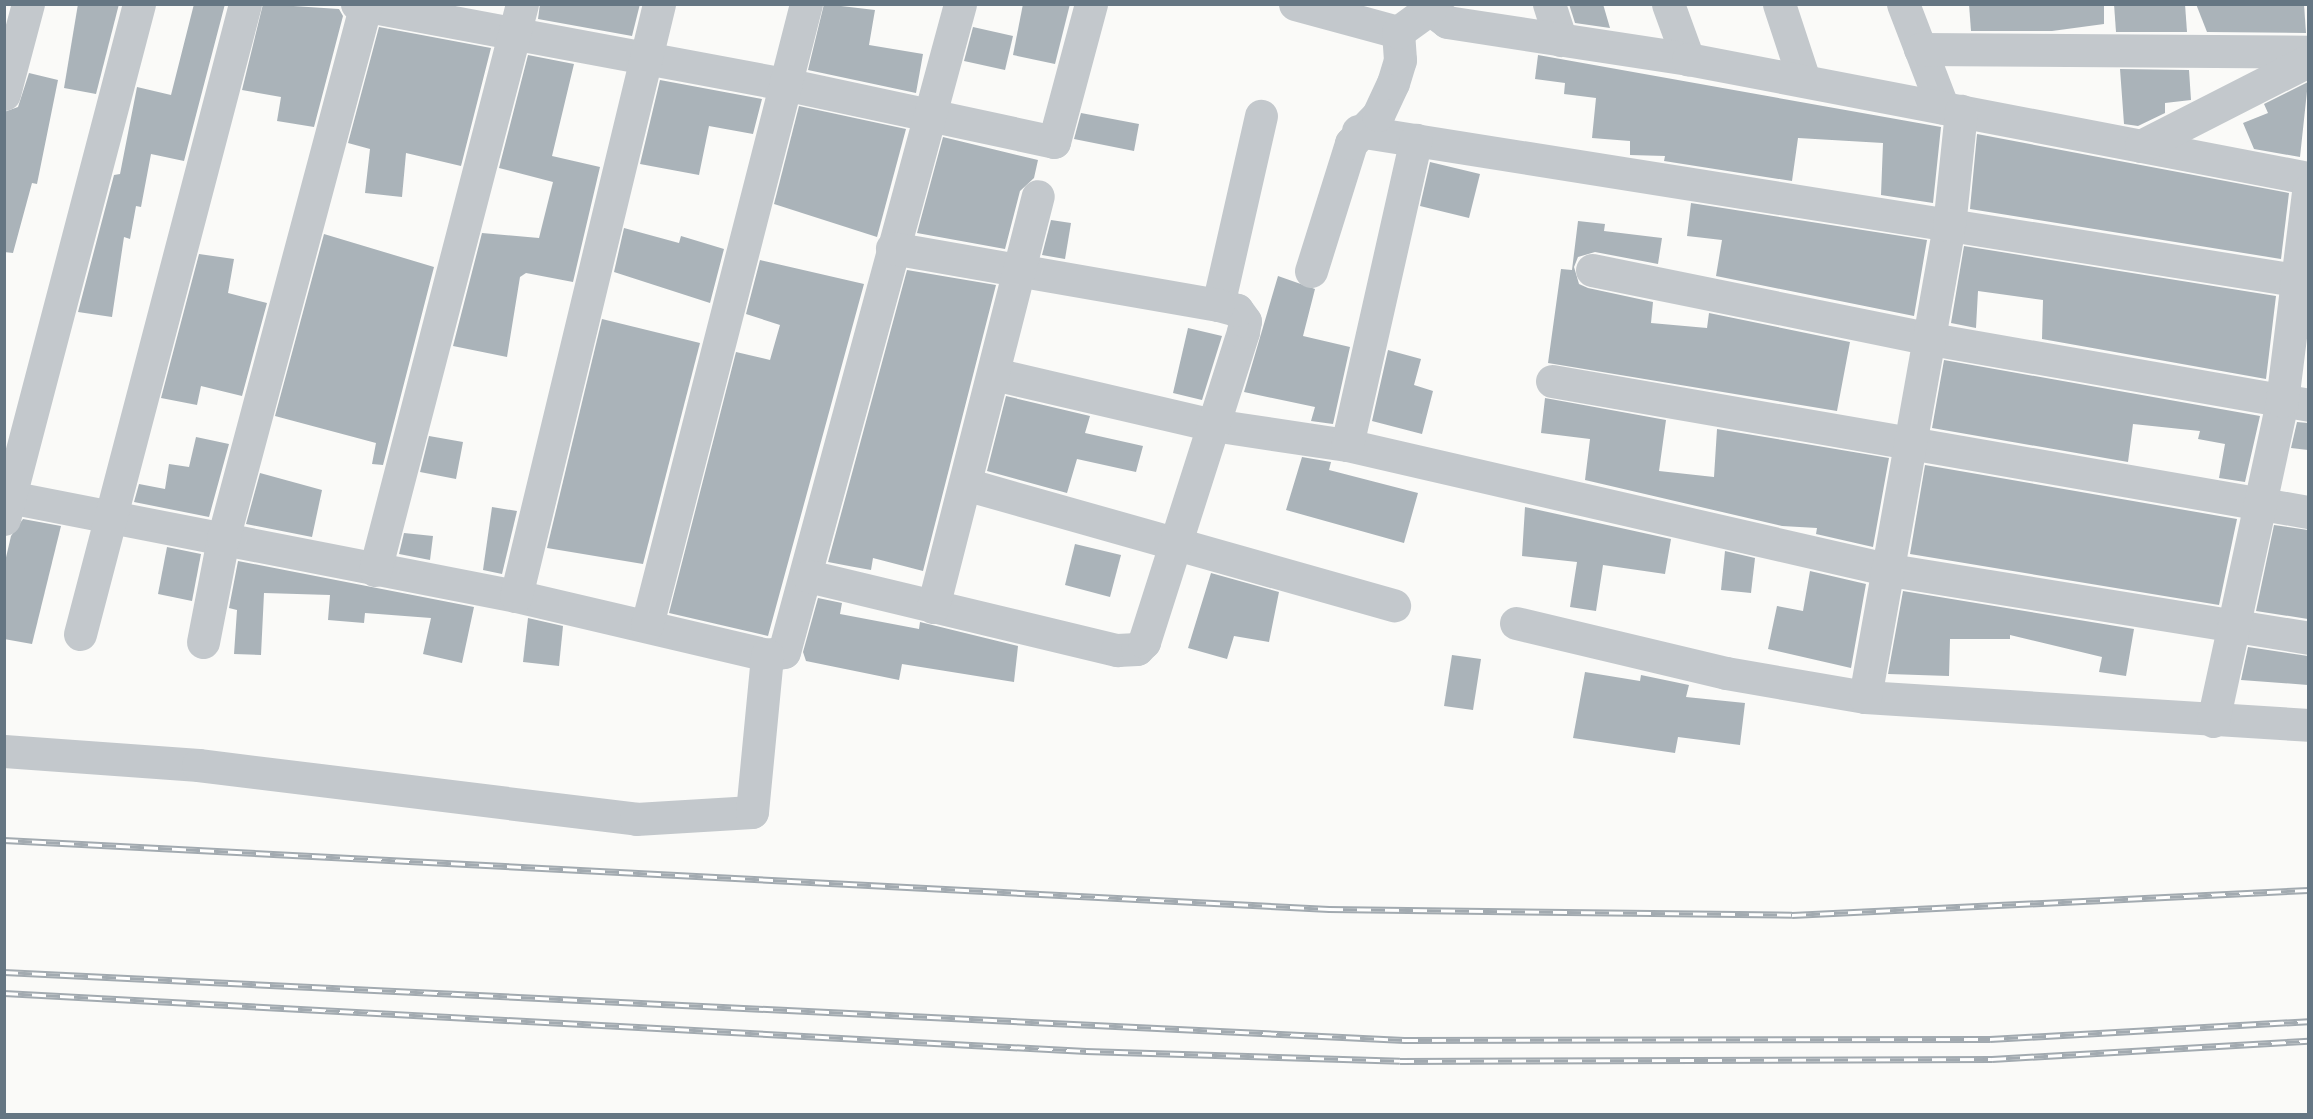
<!DOCTYPE html>
<style>
body{margin:0}
#map{position:relative;width:2313px;height:1119px;overflow:hidden;background:#fafaf8;font-family:"PT Sans",sans-serif}
div>[style]{position:absolute}
[style*='--x']{left:calc(var(--x)*1px);top:calc(var(--y)*1px);width:calc(var(--w)*1px);rotate:calc(var(--a)*1deg)}
.building>*{inset:0;background:#aab3b9}
.minor>*{height:33px;margin:-16.5px;padding:0 16.5px;transform-origin:16.5px;border-radius:16.5px;background:#c3c8cc}
.rail>*{height:7px;margin-top:-3.5px;transform-origin:0;background:repeating-linear-gradient(90deg,#fff 0 14px,#a2aab0 0 28px);box-sizing:border-box;border-block:2px solid #a2aab0}
span{translate:-50% -50%;white-space:nowrap;text-align:center;line-height:1.15;-webkit-text-stroke:6px #fff;paint-order:stroke}
.frame{position:absolute;inset:0;border:6px solid #657683;pointer-events:none}
</style>
<div id="map">
<div class="building">
<i style="clip-path:polygon(78px 4px,119px 4px,96px 94px,64px 88px)"></i>
<i style="clip-path:polygon(194px 4px,225px 4px,184px 161px,151px 154px,141px 207px,136px 206px,130px 239px,124px 237px,112px 317px,78px 312px,114px 175px,120px 174px,137px 87px,171px 95px)"></i>
<i style="clip-path:polygon(263px 4px,339px 9px,343px 16px,314px 127px,277px 121px,281px 97px,242px 90px)"></i>
<i style="clip-path:polygon(540px 4px,640px 4px,632px 36px,538px 19px)"></i>
<i style="clip-path:polygon(824px 4px,875px 10px,869px 45px,923px 54px,916px 93px,808px 70px)"></i>
<i style="clip-path:polygon(1023px 4px,1070px 4px,1055px 64px,1013px 55px)"></i>
<i style="clip-path:polygon(1569px 4px,1603px 4px,1610px 28px,1575px 23px)"></i>
<i style="clip-path:polygon(1969px 4px,2104px 4px,2104px 24px,2052px 31px,1971px 31px)"></i>
<i style="clip-path:polygon(2114px 4px,2185px 4px,2187px 32px,2116px 32px)"></i>
<i style="clip-path:polygon(2196px 4px,2304px 4px,2306px 33px,2207px 32px)"></i>
<i style="clip-path:polygon(379px 27px,491px 48px,461px 166px,406px 153px,402px 197px,365px 193px,370px 149px,348px 143px)"></i>
<i style="clip-path:polygon(973px 27px,1013px 36px,1005px 70px,964px 61px)"></i>
<i style="clip-path:polygon(528px 55px,574px 64px,552px 156px,600px 167px,573px 282px,526px 273px,520px 277px,507px 357px,453px 346px,482px 233px,539px 238px,553px 182px,499px 168px)"></i>
<i style="clip-path:polygon(1538px 55px,1941px 127px,1933px 203px,1881px 195px,1883px 143px,1798px 138px,1792px 181px,1664px 161px,1665px 156px,1630px 155px,1630px 141px,1592px 138px,1596px 98px,1564px 94px,1565px 83px,1535px 79px)"></i>
<i style="clip-path:polygon(2120px 69px,2189px 70px,2191px 100px,2165px 103px,2165px 113px,2138px 126px,2124px 124px)"></i>
<i style="clip-path:polygon(29px 73px,58px 80px,37px 184px,32px 183px,13px 253px,4px 252px,4px 112px,18px 107px)"></i>
<i style="clip-path:polygon(660px 80px,762px 99px,753px 134px,709px 126px,699px 175px,640px 164px)"></i>
<i style="clip-path:polygon(2308px 82px,2300px 157px,2254px 149px,2243px 123px,2268px 113px,2264px 104px)"></i>
<i style="clip-path:polygon(799px 106px,906px 129px,877px 237px,774px 204px)"></i>
<i style="clip-path:polygon(1081px 113px,1139px 124px,1134px 151px,1074px 139px)"></i>
<i style="clip-path:polygon(1977px 134px,2289px 193px,2281px 259px,1970px 209px)"></i>
<i style="clip-path:polygon(943px 137px,1038px 160px,1034px 178px,1020px 191px,1005px 249px,917px 233px)"></i>
<i style="clip-path:polygon(1430px 162px,1480px 174px,1469px 218px,1420px 206px)"></i>
<i style="clip-path:polygon(1691px 203px,1927px 240px,1914px 316px,1716px 276px,1722px 240px,1687px 236px)"></i>
<i style="clip-path:polygon(1051px 220px,1071px 223px,1065px 259px,1042px 255px)"></i>
<i style="clip-path:polygon(1578px 221px,1605px 224px,1604px 231px,1662px 238px,1658px 264px,1595px 252px,1578px 257px,1574px 267px,1579px 284px,1588px 288px,1653px 302px,1651px 323px,1707px 328px,1709px 313px,1850px 342px,1837px 411px,1548px 363px,1561px 269px,1572px 270px)"></i>
<i style="clip-path:polygon(624px 228px,679px 243px,681px 236px,724px 249px,710px 303px,614px 272px)"></i>
<i style="clip-path:polygon(324px 234px,434px 267px,383px 465px,372px 464px,376px 443px,275px 416px)"></i>
<i style="clip-path:polygon(1964px 246px,2276px 296px,2266px 379px,2042px 339px,2043px 300px,1978px 291px,1976px 328px,1951px 323px)"></i>
<i style="clip-path:polygon(199px 254px,234px 259px,228px 293px,267px 303px,242px 396px,201px 386px,197px 405px,161px 398px)"></i>
<i style="clip-path:polygon(760px 260px,864px 284px,768px 636px,669px 613px,736px 352px,770px 360px,780px 325px,746px 314px)"></i>
<i style="clip-path:polygon(907px 270px,996px 285px,923px 571px,873px 558px,871px 570px,849px 566px,828px 562px)"></i>
<i style="clip-path:polygon(1278px 276px,1315px 289px,1303px 336px,1350px 347px,1333px 424px,1311px 421px,1315px 407px,1244px 392px)"></i>
<i style="clip-path:polygon(602px 319px,700px 343px,643px 564px,547px 548px)"></i>
<i style="clip-path:polygon(1188px 328px,1222px 336px,1202px 400px,1173px 393px)"></i>
<i style="clip-path:polygon(1388px 350px,1421px 359px,1414px 385px,1433px 391px,1422px 434px,1372px 421px)"></i>
<i style="clip-path:polygon(1944px 360px,2260px 416px,2245px 482px,2219px 478px,2225px 444px,2198px 439px,2200px 431px,2133px 424px,2128px 462px,1932px 428px)"></i>
<i style="clip-path:polygon(1006px 396px,1090px 416px,1085px 433px,1143px 446px,1136px 472px,1077px 459px,1067px 493px,987px 471px)"></i>
<i style="clip-path:polygon(1545px 398px,1666px 420px,1659px 471px,1714px 477px,1717px 429px,1889px 458px,1873px 547px,1816px 534px,1817px 528px,1782px 526px,1585px 480px,1590px 439px,1541px 433px)"></i>
<i style="clip-path:polygon(2297px 422px,2308px 423px,2308px 450px,2291px 448px)"></i>
<i style="clip-path:polygon(429px 436px,463px 442px,456px 479px,420px 472px)"></i>
<i style="clip-path:polygon(196px 437px,229px 444px,209px 517px,134px 502px,139px 484px,165px 489px,169px 464px,189px 467px)"></i>
<i style="clip-path:polygon(1302px 457px,1331px 462px,1329px 470px,1418px 493px,1404px 543px,1286px 510px)"></i>
<i style="clip-path:polygon(1925px 465px,2237px 519px,2219px 605px,1910px 554px)"></i>
<i style="clip-path:polygon(260px 473px,322px 490px,312px 537px,246px 524px)"></i>
<i style="clip-path:polygon(492px 507px,517px 511px,502px 574px,483px 570px)"></i>
<i style="clip-path:polygon(1525px 507px,1671px 539px,1665px 574px,1603px 565px,1596px 611px,1570px 607px,1577px 562px,1522px 556px)"></i>
<i style="clip-path:polygon(23px 519px,61px 526px,32px 644px,4px 639px,4px 566px,11px 536px)"></i>
<i style="clip-path:polygon(2274px 525px,2308px 530px,2308px 619px,2256px 611px)"></i>
<i style="clip-path:polygon(404px 533px,433px 536px,430px 560px,399px 554px)"></i>
<i style="clip-path:polygon(1075px 544px,1121px 555px,1110px 597px,1065px 585px)"></i>
<i style="clip-path:polygon(167px 547px,201px 554px,192px 601px,158px 594px)"></i>
<i style="clip-path:polygon(1725px 551px,1755px 558px,1751px 593px,1721px 590px)"></i>
<i style="clip-path:polygon(238px 561px,474px 607px,462px 663px,423px 654px,431px 618px,365px 613px,364px 623px,328px 620px,330px 595px,264px 593px,261px 655px,234px 654px,237px 610px,229px 608px)"></i>
<i style="clip-path:polygon(1810px 571px,1866px 584px,1851px 668px,1768px 649px,1777px 606px,1803px 611px)"></i>
<i style="clip-path:polygon(1211px 573px,1279px 592px,1269px 642px,1234px 636px,1227px 659px,1188px 648px)"></i>
<i style="clip-path:polygon(1903px 591px,2134px 629px,2126px 676px,2099px 672px,2102px 657px,2010px 635px,2010px 639px,1950px 639px,1949px 676px,1888px 674px)"></i>
<i style="clip-path:polygon(818px 598px,842px 603px,840px 614px,919px 629px,920px 622px,1018px 646px,1014px 682px,902px 664px,899px 680px,806px 661px,803px 652px)"></i>
<i style="clip-path:polygon(528px 618px,563px 626px,559px 666px,523px 662px)"></i>
<i style="clip-path:polygon(2248px 647px,2308px 656px,2308px 685px,2241px 680px)"></i>
<i style="clip-path:polygon(1452px 655px,1481px 659px,1473px 710px,1444px 706px)"></i>
<i style="clip-path:polygon(1585px 672px,1640px 681px,1641px 675px,1689px 685px,1686px 697px,1745px 703px,1740px 745px,1678px 737px,1675px 753px,1573px 738px)"></i>
</div>
<div class="minor">
<i style="--x:357;--y:4;--w:440;--a:10.6"></i>
<i style="--x:789;--y:85;--w:271;--a:12.1"></i>
<i style="--x:1054;--y:142;--w:143;--a:-75"></i>
<i style="--x:1295;--y:4;--w:107;--a:15.2"></i>
<i style="--x:1549;--y:4;--w:38;--a:72"></i>
<i style="--x:1668;--y:4;--w:59;--a:70"></i>
<i style="--x:1779;--y:4;--w:80;--a:71.8"></i>
<i style="--x:1903;--y:4;--w:111;--a:69"></i>
<i style="--x:1430;--y:9;--w:21;--a:37"></i>
<i style="--x:1447;--y:22;--w:244;--a:8.7"></i>
<i style="--x:1688;--y:59;--w:631;--a:10.86"></i>
<i style="--x:1920;--y:49;--w:388;--a:0.4"></i>
<i style="--x:4;--y:94;--w:93;--a:-75.1"></i>
<i style="--x:1358;--y:131;--w:962;--a:9.03"></i>
<i style="--x:2141;--y:146;--w:187;--a:-27"></i>
<i style="--x:1592;--y:270;--w:346;--a:11.5"></i>
<i style="--x:1931;--y:339;--w:383;--a:9.9"></i>
<i style="--x:1311;--y:271;--w:134;--a:-72.6"></i>
<i style="--x:1351;--y:143;--w:39;--a:-46"></i>
<i style="--x:1378;--y:115;--w:35;--a:-65"></i>
<i style="--x:1393;--y:83;--w:24;--a:-73"></i>
<i style="--x:1400;--y:60;--w:28;--a:-94"></i>
<i style="--x:1398;--y:32;--w:39;--a:-36"></i>
<i style="--x:1430;--y:9;--w:5;--a:-112"></i>
<i style="--x:1218;--y:305;--w:194;--a:-77.2"></i>
<i style="--x:994;--y:374;--w:225;--a:13.1"></i>
<i style="--x:1213;--y:425;--w:135;--a:8.5"></i>
<i style="--x:1347;--y:445;--w:557;--a:12.96"></i>
<i style="--x:1890;--y:570;--w:423;--a:9.2"></i>
<i style="--x:1552;--y:381;--w:767;--a:9.83"></i>
<i style="--x:1347;--y:445;--w:313;--a:-77.3"></i>
<i style="--x:965;--y:484;--w:446;--a:15.8"></i>
<i style="--x:4;--y:496;--w:522;--a:11.05"></i>
<i style="--x:516;--y:596;--w:258;--a:13.2"></i>
<i style="--x:767;--y:655;--w:17;--a:-10"></i>
<i style="--x:784;--y:652;--w:671;--a:-74.8"></i>
<i style="--x:4;--y:519;--w:532;--a:-75.31"></i>
<i style="--x:375;--y:570;--w:585;--a:-75.44"></i>
<i style="--x:808;--y:576;--w:318;--a:13.5"></i>
<i style="--x:1117;--y:650;--w:20;--a:-3"></i>
<i style="--x:1137;--y:649;--w:10;--a:-45"></i>
<i style="--x:1144;--y:642;--w:325;--a:-72.3"></i>
<i style="--x:1243;--y:332;--w:11;--a:-80"></i>
<i style="--x:1245;--y:321;--w:14;--a:-126"></i>
<i style="--x:1237;--y:310;--w:20;--a:-165"></i>
<i style="--x:1218;--y:305;--w:331;--a:-170.1"></i>
<i style="--x:516;--y:596;--w:609;--a:-76.42"></i>
<i style="--x:933;--y:607;--w:424;--a:-75.7"></i>
<i style="--x:1516;--y:623;--w:216;--a:13.4"></i>
<i style="--x:1726;--y:673;--w:141;--a:9.8"></i>
<i style="--x:1865;--y:697;--w:444;--a:3.6"></i>
<i style="--x:647;--y:625;--w:641;--a:-75.64"></i>
<i style="--x:80;--y:634;--w:651;--a:-75.32"></i>
<i style="--x:203;--y:642;--w:105;--a:-79"></i>
<i style="--x:223;--y:539;--w:554;--a:-75.04"></i>
<i style="--x:1865;--y:697;--w:478;--a:-79.9"></i>
<i style="--x:1949;--y:226;--w:116;--a:-84"></i>
<i style="--x:2213;--y:721;--w:327;--a:-77.8"></i>
<i style="--x:2282;--y:401;--w:212;--a:-82.9"></i>
<i style="--x:4;--y:751;--w:195;--a:4.1"></i>
<i style="--x:198;--y:765;--w:441;--a:7"></i>
<i style="--x:636;--y:819;--w:116;--a:-3.5"></i>
<i style="--x:752;--y:812;--w:158;--a:-84.5"></i>
</div>
<div class="rail">
<i style="--x:4;--y:840;--w:1327;--a:2.98"></i>
<i style="--x:1329;--y:909;--w:463;--a:0.7"></i>
<i style="--x:1792;--y:915;--w:517;--a:-2.77"></i>
<i style="--x:4;--y:972;--w:1402;--a:2.78"></i>
<i style="--x:1404;--y:1040;--w:586;--a:-0.1"></i>
<i style="--x:1990;--y:1039;--w:319;--a:-3.2"></i>
<i style="--x:4;--y:993;--w:1084;--a:3.07"></i>
<i style="--x:1086;--y:1051;--w:314;--a:1.8"></i>
<i style="--x:1400;--y:1061;--w:592;--a:-0.19"></i>
<i style="--x:1992;--y:1059;--w:317;--a:-3.3"></i>
</div>
<div class="frame"></div>
</div>
